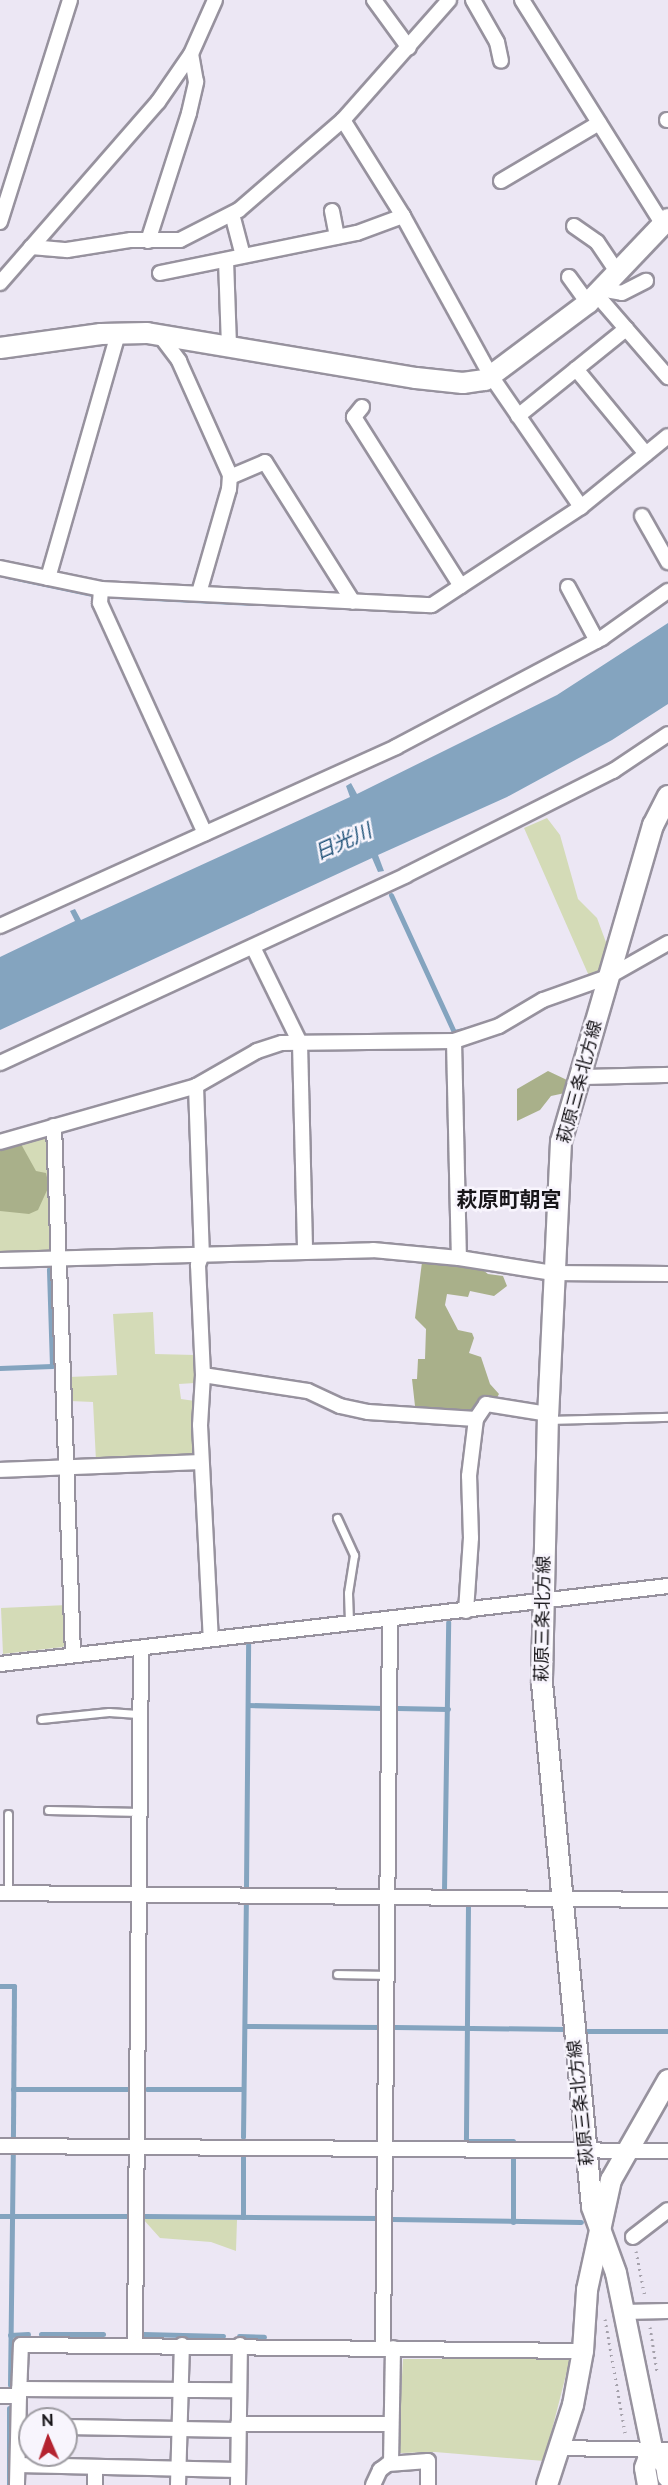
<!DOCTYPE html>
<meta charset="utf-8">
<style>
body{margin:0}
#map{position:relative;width:668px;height:2485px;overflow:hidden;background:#ece7f4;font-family:Raleway,"Noto Sans JP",sans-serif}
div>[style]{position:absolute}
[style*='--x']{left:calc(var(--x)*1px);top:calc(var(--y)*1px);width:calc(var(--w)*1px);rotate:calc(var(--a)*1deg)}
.green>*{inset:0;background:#d4dbb7}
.forest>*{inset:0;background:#a9b08a}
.water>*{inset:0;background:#84a4bf}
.stream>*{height:5px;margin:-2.5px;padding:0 2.5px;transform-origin:2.5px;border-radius:2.5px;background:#84a4bf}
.path>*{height:3px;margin-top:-1.5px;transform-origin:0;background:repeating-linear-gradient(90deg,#a5a1ab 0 1.5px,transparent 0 6px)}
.roads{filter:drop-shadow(2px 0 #97929e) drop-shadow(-2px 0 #97929e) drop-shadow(0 2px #97929e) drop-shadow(0 -2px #97929e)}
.lane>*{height:7px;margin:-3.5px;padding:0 3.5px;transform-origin:3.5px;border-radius:3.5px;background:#fff}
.street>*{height:14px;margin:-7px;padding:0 7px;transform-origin:7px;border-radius:7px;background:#fff}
.secondary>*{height:20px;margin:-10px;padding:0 10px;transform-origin:10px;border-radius:10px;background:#fff}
span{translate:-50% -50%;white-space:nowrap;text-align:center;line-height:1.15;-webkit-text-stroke:5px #f8f5fd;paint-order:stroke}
.street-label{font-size:18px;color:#18161a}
.water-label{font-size:20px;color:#215379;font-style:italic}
.quarter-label{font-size:21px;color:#18161a;font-weight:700}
.north{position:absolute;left:18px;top:2407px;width:60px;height:60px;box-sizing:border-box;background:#f8f5fd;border:2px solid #9e9ca2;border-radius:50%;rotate:358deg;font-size:16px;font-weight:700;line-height:24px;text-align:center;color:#18161a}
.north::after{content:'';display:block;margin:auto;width:21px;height:27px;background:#b42330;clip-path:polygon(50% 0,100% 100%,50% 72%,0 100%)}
</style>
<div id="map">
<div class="green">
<i style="clip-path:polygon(547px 818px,560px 835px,578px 899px,597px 918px,607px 945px,603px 968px,589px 976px,524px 828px)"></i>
<i style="clip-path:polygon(44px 1137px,51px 1141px,55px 1257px,0 1258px,0 1146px)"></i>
<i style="clip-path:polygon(153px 1312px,155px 1354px,195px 1355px,195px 1383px,179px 1384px,181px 1399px,195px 1401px,194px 1452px,190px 1457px,96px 1461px,93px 1402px,70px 1401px,69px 1377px,117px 1375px,113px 1314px)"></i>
<i style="clip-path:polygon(67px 1605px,67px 1641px,63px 1647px,3px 1654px,1px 1608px)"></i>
<i style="clip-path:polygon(143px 2219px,237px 2220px,236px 2251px,211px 2242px,160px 2238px)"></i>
<i style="clip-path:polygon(403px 2359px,570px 2359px,544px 2461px,435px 2452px,400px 2453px,398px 2447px)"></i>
</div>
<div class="forest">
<i style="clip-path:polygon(548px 1071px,567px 1080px,565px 1093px,551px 1096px,540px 1110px,517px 1121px,517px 1089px)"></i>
<i style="clip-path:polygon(21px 1144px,36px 1171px,46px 1173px,49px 1186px,38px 1210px,29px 1214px,0 1211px,0 1149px)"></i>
<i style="clip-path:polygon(432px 1260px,479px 1267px,488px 1274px,503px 1276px,507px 1286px,494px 1296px,470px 1291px,468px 1297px,447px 1294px,445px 1305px,458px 1330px,472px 1333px,474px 1338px,469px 1353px,481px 1357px,490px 1384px,499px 1394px,495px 1401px,473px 1415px,418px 1411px,415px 1406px,412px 1379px,417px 1379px,418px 1359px,425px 1359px,426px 1329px,415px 1318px,422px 1262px)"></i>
</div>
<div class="water">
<i style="clip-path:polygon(668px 623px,668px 704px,612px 740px,507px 797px,378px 855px,384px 871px,378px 872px,372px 858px,0 1030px,0 957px,75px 921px,70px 911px,75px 909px,81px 920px,350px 797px,346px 786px,351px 783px,357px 794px,557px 695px)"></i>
</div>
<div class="stream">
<i style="--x:7;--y:576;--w:92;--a:11.9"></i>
<i style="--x:114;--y:596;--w:139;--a:2.9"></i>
<i style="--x:391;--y:895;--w:151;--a:65.3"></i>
<i style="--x:454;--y:1032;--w:19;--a:-12"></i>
<i style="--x:0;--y:1368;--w:52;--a:-2.2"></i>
<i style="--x:52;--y:1366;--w:97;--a:-91.8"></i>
<i style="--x:248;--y:1705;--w:136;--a:1.3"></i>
<i style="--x:397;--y:1708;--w:51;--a:1.1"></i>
<i style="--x:246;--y:1888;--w:244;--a:-89.5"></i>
<i style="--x:444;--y:1890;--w:268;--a:-89.1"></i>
<i style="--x:468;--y:1905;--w:236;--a:90.5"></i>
<i style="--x:466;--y:2141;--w:47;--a:0"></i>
<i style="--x:0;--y:1986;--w:14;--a:0"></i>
<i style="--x:14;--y:1986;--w:153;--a:90.4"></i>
<i style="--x:245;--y:2026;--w:134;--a:0.4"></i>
<i style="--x:395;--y:2027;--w:171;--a:0.7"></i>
<i style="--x:580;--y:2031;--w:88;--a:0"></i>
<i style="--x:13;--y:2089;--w:118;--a:0"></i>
<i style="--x:147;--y:2089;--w:96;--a:0"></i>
<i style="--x:243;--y:2137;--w:236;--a:-89.3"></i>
<i style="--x:0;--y:2216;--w:129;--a:0"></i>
<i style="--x:145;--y:2216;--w:233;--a:0.5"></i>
<i style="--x:243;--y:2217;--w:60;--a:-90"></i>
<i style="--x:392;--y:2219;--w:189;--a:0.9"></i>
<i style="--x:513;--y:2222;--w:66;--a:-90"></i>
<i style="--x:41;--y:2334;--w:62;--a:0"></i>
<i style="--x:143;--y:2334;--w:80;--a:1.4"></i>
<i style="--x:10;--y:2335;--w:18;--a:-3"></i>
<i style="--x:239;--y:2336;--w:25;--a:2"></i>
<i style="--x:10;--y:2385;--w:231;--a:-89.3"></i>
<i style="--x:9;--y:2485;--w:77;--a:-90"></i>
</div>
<div class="path">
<i style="--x:636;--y:2251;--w:47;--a:78.9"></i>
<i style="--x:605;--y:2319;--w:116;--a:80"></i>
<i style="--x:650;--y:2327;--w:45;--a:81"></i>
</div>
<div class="roads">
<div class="lane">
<i style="--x:551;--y:1420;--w:117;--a:-1.5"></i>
<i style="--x:337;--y:1518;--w:41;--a:65.3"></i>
<i style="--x:354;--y:1555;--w:38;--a:99"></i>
<i style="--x:348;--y:1593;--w:32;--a:88"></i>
<i style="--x:41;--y:1719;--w:68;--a:-5.9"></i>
<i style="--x:109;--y:1712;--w:32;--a:4"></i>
<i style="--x:48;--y:1810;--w:93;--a:1.2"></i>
<i style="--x:8;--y:1814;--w:79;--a:90"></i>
<i style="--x:337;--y:1974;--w:50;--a:1.1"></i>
</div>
<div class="street">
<i style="--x:374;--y:0;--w:59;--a:53.9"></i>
<i style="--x:473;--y:0;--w:48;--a:60.3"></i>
<i style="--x:497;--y:42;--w:19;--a:78"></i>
<i style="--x:522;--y:0;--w:266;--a:57.9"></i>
<i style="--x:343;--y:120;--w:113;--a:58"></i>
<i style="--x:403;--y:216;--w:183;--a:61.2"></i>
<i style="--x:491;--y:376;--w:159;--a:55.5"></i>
<i style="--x:667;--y:120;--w:1;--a:0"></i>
<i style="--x:501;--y:181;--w:114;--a:-30.6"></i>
<i style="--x:332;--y:211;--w:26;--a:79"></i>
<i style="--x:232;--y:214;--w:43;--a:75.3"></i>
<i style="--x:0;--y:222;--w:233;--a:-72.5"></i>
<i style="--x:574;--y:226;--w:28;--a:35"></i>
<i style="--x:597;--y:242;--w:36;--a:56"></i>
<i style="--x:148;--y:241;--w:134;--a:-72.2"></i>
<i style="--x:189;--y:113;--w:32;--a:-77"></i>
<i style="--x:196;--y:82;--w:28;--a:-100"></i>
<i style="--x:31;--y:247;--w:36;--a:5"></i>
<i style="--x:67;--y:250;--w:65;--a:-8.9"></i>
<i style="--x:131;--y:240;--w:49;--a:0"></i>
<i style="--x:180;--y:240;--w:66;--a:-27"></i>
<i style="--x:239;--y:210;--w:138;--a:-40.9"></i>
<i style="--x:343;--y:120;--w:160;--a:-48.5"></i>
<i style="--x:226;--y:260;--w:85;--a:88"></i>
<i style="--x:160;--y:273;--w:201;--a:-11.5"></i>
<i style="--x:357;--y:233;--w:49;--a:-20.3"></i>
<i style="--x:569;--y:277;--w:32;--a:54"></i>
<i style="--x:0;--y:283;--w:240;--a:-48.9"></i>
<i style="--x:158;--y:102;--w:58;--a:-55.5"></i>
<i style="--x:191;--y:54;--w:59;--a:-66"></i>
<i style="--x:600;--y:289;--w:22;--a:10"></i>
<i style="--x:622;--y:293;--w:27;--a:-27"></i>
<i style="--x:596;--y:294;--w:110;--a:49.1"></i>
<i style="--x:159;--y:334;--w:34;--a:53"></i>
<i style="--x:179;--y:361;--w:125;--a:65.9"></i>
<i style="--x:230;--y:475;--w:14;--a:94"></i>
<i style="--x:229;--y:489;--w:108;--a:106.1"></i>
<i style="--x:576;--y:369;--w:110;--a:50.5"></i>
<i style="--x:362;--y:407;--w:13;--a:129"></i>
<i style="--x:354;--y:417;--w:200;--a:57.7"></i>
<i style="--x:518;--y:416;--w:139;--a:-38.9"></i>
<i style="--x:230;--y:477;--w:38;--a:-23"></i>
<i style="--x:265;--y:462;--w:165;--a:57.8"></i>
<i style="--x:642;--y:516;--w:53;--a:60.5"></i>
<i style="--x:0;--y:568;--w:103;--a:11.7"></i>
<i style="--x:101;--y:589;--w:331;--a:2.8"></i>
<i style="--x:432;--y:605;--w:178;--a:-33.3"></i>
<i style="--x:581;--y:507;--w:112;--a:-39.2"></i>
<i style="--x:48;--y:578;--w:254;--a:-74"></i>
<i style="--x:568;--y:587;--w:61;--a:61.8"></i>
<i style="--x:101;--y:589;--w:14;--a:94"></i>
<i style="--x:100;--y:603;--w:253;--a:65.5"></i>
<i style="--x:0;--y:926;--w:435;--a:-24.3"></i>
<i style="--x:396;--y:747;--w:233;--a:-27.9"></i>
<i style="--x:602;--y:638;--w:81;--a:-35.5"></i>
<i style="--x:253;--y:947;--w:107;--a:63.9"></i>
<i style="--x:300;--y:1043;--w:209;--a:88.6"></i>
<i style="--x:454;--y:1041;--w:217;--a:88.7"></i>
<i style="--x:0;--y:1063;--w:447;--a:-24.8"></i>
<i style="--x:406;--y:875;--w:232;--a:-26.7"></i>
<i style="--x:613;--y:771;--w:66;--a:-33.9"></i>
<i style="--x:581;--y:1077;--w:87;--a:-1.3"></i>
<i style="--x:196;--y:1086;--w:168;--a:88"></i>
<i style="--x:202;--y:1254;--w:12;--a:110"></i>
<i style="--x:198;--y:1265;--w:110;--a:87.4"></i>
<i style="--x:203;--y:1375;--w:50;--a:93.4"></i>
<i style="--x:200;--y:1425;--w:214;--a:87.1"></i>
<i style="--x:54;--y:1126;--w:529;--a:87.94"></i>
<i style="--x:0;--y:1142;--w:204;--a:-15.9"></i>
<i style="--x:196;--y:1086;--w:70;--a:-29.8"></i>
<i style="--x:257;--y:1051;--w:26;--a:-18"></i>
<i style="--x:282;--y:1043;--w:172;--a:-0.7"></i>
<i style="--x:454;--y:1041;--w:47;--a:-18.4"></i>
<i style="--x:499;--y:1026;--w:51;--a:-30.6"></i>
<i style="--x:543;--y:1000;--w:69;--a:-19.5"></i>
<i style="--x:608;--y:977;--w:69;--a:-29.5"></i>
<i style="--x:0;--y:1260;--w:373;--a:-1.5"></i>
<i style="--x:373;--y:1250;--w:86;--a:5.3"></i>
<i style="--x:459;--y:1258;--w:95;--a:9.1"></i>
<i style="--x:553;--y:1273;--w:115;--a:0.5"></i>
<i style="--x:203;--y:1375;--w:106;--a:8.7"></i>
<i style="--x:308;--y:1391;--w:35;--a:25"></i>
<i style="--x:340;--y:1406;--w:29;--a:12"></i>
<i style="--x:368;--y:1412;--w:108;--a:3.7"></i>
<i style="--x:0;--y:1470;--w:201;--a:-2.3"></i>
<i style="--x:466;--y:1611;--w:73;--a:-86.1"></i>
<i style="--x:471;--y:1538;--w:62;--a:-91.8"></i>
<i style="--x:469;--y:1476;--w:57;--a:-83"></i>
<i style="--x:476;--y:1419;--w:18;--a:-56"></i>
<i style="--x:486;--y:1404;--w:63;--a:9.2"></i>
<i style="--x:0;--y:1664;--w:673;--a:-6.66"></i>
<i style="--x:0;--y:1893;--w:668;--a:0.6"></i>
<i style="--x:0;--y:2146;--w:668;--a:0.43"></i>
<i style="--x:633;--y:2237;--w:44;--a:-37.6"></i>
<i style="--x:623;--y:2312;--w:45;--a:-1.3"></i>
<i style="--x:135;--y:2345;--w:695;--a:-89.51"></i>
<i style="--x:383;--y:2348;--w:727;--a:-89.45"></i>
<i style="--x:19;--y:2389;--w:220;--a:0.3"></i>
<i style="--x:0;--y:2396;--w:19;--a:0"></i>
<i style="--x:19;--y:2396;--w:89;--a:91.3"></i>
<i style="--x:19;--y:2396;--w:51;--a:-87.8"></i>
<i style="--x:21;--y:2345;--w:562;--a:0.61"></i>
<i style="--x:238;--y:2424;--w:153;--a:0"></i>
<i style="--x:66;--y:2427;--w:172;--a:1"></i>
<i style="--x:560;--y:2448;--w:108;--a:1.1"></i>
<i style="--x:391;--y:2463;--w:115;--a:-89"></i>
<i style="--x:18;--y:2465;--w:219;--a:1.3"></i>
<i style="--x:95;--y:2485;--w:18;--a:-90"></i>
<i style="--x:178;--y:2485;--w:140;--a:-88.4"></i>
<i style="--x:238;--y:2485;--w:140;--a:-89.2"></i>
<i style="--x:373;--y:2485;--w:17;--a:-65"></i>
<i style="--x:380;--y:2470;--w:10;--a:-37"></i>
<i style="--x:388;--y:2464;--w:40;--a:-4.3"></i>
<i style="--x:428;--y:2461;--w:24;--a:90"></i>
</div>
<div class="secondary">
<i style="--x:0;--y:348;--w:102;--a:-7.9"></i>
<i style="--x:101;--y:334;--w:46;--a:-1.2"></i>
<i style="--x:147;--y:333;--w:273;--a:9.5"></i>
<i style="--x:416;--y:378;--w:47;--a:6.1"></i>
<i style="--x:463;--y:383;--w:22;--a:-8"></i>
<i style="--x:485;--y:380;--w:129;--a:-36.8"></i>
<i style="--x:588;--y:303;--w:116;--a:-46.4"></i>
<i style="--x:668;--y:796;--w:33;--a:117"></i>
<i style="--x:653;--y:825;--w:330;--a:106.2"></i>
<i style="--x:561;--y:1142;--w:272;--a:92.7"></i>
<i style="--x:548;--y:1414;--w:269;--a:91.3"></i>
<i style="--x:542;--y:1683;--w:526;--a:84.55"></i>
<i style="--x:592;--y:2207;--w:70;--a:70"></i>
<i style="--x:616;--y:2273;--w:180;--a:78.4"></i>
<i style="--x:652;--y:2449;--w:21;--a:49"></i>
<i style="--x:666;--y:2465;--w:12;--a:81"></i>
<i style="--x:547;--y:2485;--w:84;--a:-72"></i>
<i style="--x:573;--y:2405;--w:55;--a:-79.5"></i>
<i style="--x:583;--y:2351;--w:61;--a:-86.2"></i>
<i style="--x:587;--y:2290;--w:113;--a:-77.7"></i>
<i style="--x:611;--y:2180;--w:115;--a:-60.3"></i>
<i style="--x:648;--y:2485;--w:17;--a:-100"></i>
<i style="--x:645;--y:2468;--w:20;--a:-70"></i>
</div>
</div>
<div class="street-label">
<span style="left:580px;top:1082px;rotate:-75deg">萩原三条北方線</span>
<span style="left:543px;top:1619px;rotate:-89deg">萩原三条北方線</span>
<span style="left:581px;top:2103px;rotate:-96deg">萩原三条北方線</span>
</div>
<div class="water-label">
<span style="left:343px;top:842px;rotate:-24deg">日光川</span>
</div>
<div class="quarter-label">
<span style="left:509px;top:1200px">萩原町朝宮</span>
</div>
<div class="north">N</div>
</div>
